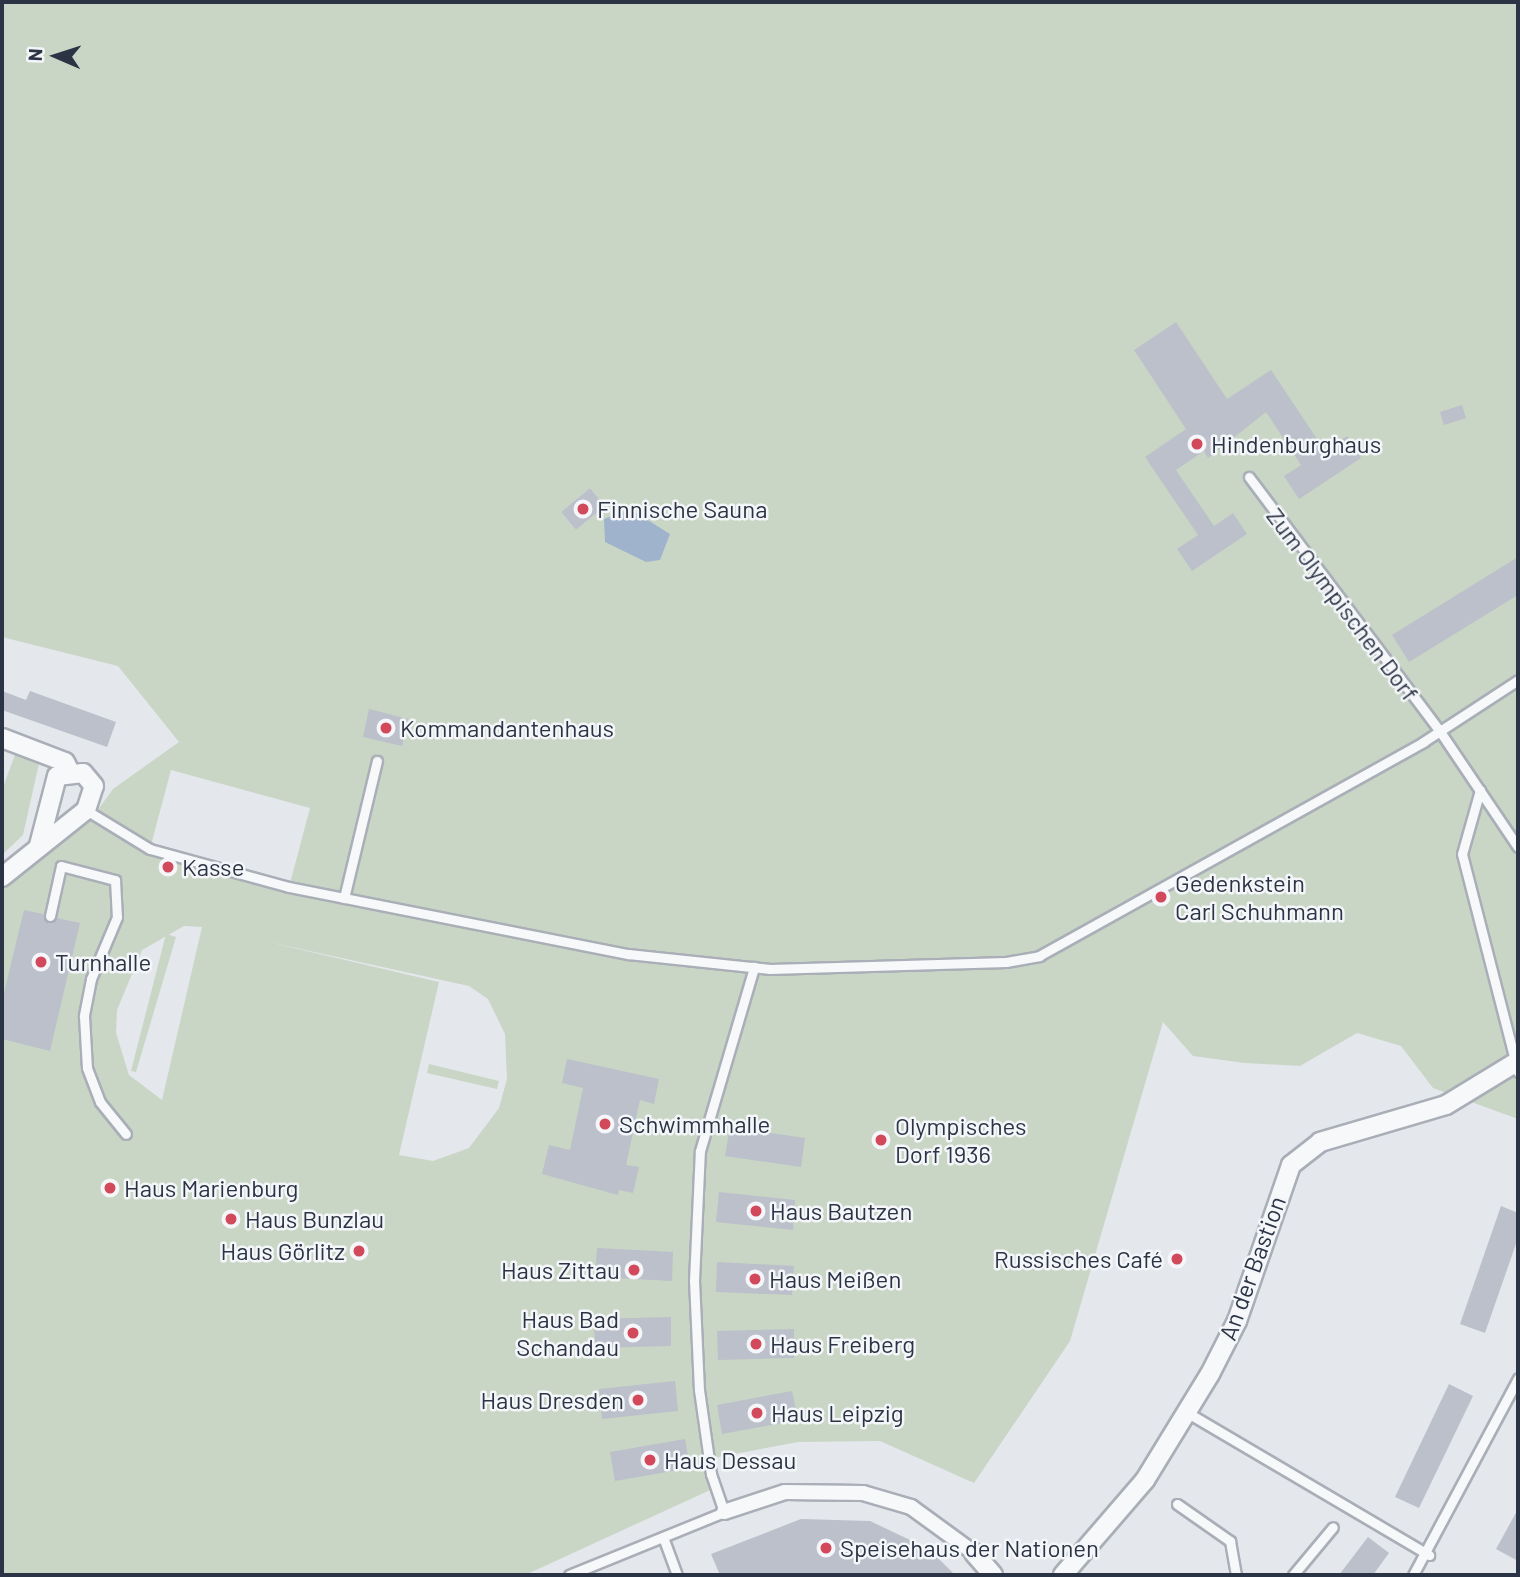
<!DOCTYPE html>
<meta charset="utf-8">
<style>
body{margin:0}
#map{position:relative;width:1520px;height:1577px;overflow:hidden;background:#e4e7ec;font-family:Barlow,sans-serif}
div>[style]{position:absolute}
[style*='--x']{left:calc(var(--x)*1px);top:calc(var(--y)*1px);width:calc(var(--w)*1px);rotate:calc(var(--a)*1deg)}
.green>*{inset:0;background:#c9d6c5}
.water>*{inset:0;background:#9fb4cc}
.building>*{inset:0;background:#bbc0ca}
.roads{filter:drop-shadow(2px 0 #a9aeb7) drop-shadow(-2px 0 #a9aeb7) drop-shadow(0 2px #a9aeb7) drop-shadow(0 -2px #a9aeb7)}
.service>*{height:9px;margin:-4.5px;padding:0 4.5px;transform-origin:4.5px;border-radius:4.5px;background:#f7f8fa}
.pedestrian>*{height:14px;margin:-7px;padding:0 7px;transform-origin:7px;border-radius:7px;background:#f7f8fa}
.minor>*{height:18px;margin:-9px;padding:0 9px;transform-origin:9px;border-radius:9px;background:#f7f8fa}
.dots>*{width:19px;height:19px;translate:-50% -50%;box-sizing:border-box;border:4px solid #f4f6f9;border-radius:50%}
span{translate:-50% -50%;white-space:nowrap;text-align:center;line-height:1.15;-webkit-text-stroke:5px #f4f6f9;paint-order:stroke}
.poi-label{font-size:24px;color:#2b3445}
.left{translate:0 -50%;text-align:left}
.right{translate:-100% -50%;text-align:right}
.street-label{font-size:24px;color:#2b3445}
.frame{position:absolute;inset:0;border:4px solid #2b3445;pointer-events:none}
.north{position:absolute;left:21px;top:21px;width:70px;height:70px;-webkit-text-stroke:5px #f4f6f9;paint-order:stroke;rotate:273deg;font-size:19px;font-weight:700;line-height:28px;text-align:center;color:#2b3445}
.north::after{content:'';display:block;margin:auto;width:24px;height:32px;background:#2b3445;clip-path:polygon(50% 0,100% 100%,50% 72%,0 100%)}
</style>
<div id="map">
<div class="green">
<i style="clip-path:polygon(evenodd,2px 2px,1518px 2px,1518px 1119px,1433px 1088px,1401px 1046px,1357px 1033px,1300px 1066px,1245px 1063px,1193px 1056px,1163px 1022px,1070px 1341px,974px 1483px,880px 1441px,798px 1442px,713px 1458px,719px 1486px,525px 1575px,2px 1575px,2px 891px,22px 867px,92px 818px,113px 789px,179px 742px,118px 666px,2px 637px,2px 2px,590px 488px,605px 506px,576px 530px,561px 512px,590px 488px,2px 2px,171px 770px,310px 808px,289px 887px,150px 849px,171px 770px,2px 2px,184px 926px,202px 927px,162px 1100px,129px 1075px,116px 1033px,117px 1010px,142px 950px,184px 926px,2px 2px,264px 941px,469px 986px,488px 999px,505px 1034px,507px 1079px,499px 1108px,469px 1148px,433px 1161px,399px 1155px,439px 982px,264px 941px)"></i>
<i style="clip-path:polygon(16px 752px,40px 759px,23px 835px,2px 855px,2px 790px)"></i>
<i style="clip-path:polygon(166px 934px,176px 937px,136px 1072px,131px 1071px)"></i>
<i style="clip-path:polygon(429px 1064px,499px 1081px,497px 1089px,427px 1073px)"></i>
</div>
<div class="water">
<i style="clip-path:polygon(630px 509px,670px 534px,660px 560px,646px 562px,605px 542px,604px 519px)"></i>
</div>
<div class="building">
<i style="clip-path:polygon(1176px 322px,1227px 399px,1271px 370px,1325px 451px,1347px 436px,1361px 458px,1299px 499px,1284px 476px,1301px 465px,1266px 412px,1208px 458px,1204px 451px,1176px 470px,1214px 526px,1233px 513px,1247px 534px,1192px 571px,1177px 549px,1198px 535px,1145px 457px,1186px 429px,1134px 350px)"></i>
<i style="clip-path:polygon(1462px 405px,1466px 418px,1444px 425px,1440px 412px)"></i>
<i style="clip-path:polygon(590px 488px,605px 506px,576px 530px,561px 512px)"></i>
<i style="clip-path:polygon(1518px 557px,1518px 595px,1409px 662px,1392px 635px)"></i>
<i style="clip-path:polygon(2px 691px,26px 700px,30px 691px,116px 722px,107px 747px,2px 710px)"></i>
<i style="clip-path:polygon(369px 709px,408px 719px,402px 746px,363px 737px)"></i>
<i style="clip-path:polygon(24px 910px,43px 914px,48px 923px,57px 918px,80px 923px,50px 1051px,2px 1039px,2px 1001px)"></i>
<i style="clip-path:polygon(567px 1059px,659px 1079px,654px 1104px,640px 1100px,626px 1165px,639px 1167px,633px 1193px,619px 1190px,618px 1195px,542px 1174px,549px 1145px,570px 1150px,583px 1088px,562px 1083px)"></i>
<i style="clip-path:polygon(730px 1127px,805px 1138px,801px 1167px,725px 1156px)"></i>
<i style="clip-path:polygon(719px 1192px,795px 1200px,793px 1230px,716px 1222px)"></i>
<i style="clip-path:polygon(1501px 1206px,1518px 1213px,1518px 1238px,1485px 1333px,1460px 1324px)"></i>
<i style="clip-path:polygon(597px 1248px,673px 1252px,672px 1281px,595px 1277px)"></i>
<i style="clip-path:polygon(717px 1262px,794px 1266px,792px 1295px,716px 1292px)"></i>
<i style="clip-path:polygon(671px 1317px,671px 1346px,595px 1348px,594px 1319px)"></i>
<i style="clip-path:polygon(794px 1329px,794px 1358px,718px 1360px,717px 1331px)"></i>
<i style="clip-path:polygon(675px 1381px,678px 1411px,602px 1419px,599px 1389px)"></i>
<i style="clip-path:polygon(1449px 1384px,1473px 1396px,1419px 1508px,1395px 1497px)"></i>
<i style="clip-path:polygon(792px 1391px,798px 1420px,722px 1434px,717px 1405px)"></i>
<i style="clip-path:polygon(685px 1439px,690px 1468px,615px 1481px,610px 1452px)"></i>
<i style="clip-path:polygon(1518px 1509px,1518px 1561px,1496px 1549px)"></i>
<i style="clip-path:polygon(801px 1519px,870px 1521px,929px 1549px,955px 1575px,720px 1575px,711px 1554px)"></i>
<i style="clip-path:polygon(1368px 1537px,1389px 1553px,1373px 1575px,1339px 1575px)"></i>
</div>
<div class="roads">
<div class="service">
<i style="--x:1249;--y:477;--w:316;--a:53.1"></i>
<i style="--x:1439;--y:730;--w:141;--a:56"></i>
<i style="--x:1480;--y:790;--w:66;--a:105.7"></i>
<i style="--x:1462;--y:854;--w:225;--a:75.6"></i>
<i style="--x:86;--y:810;--w:75;--a:31.4"></i>
<i style="--x:150;--y:849;--w:144;--a:15.3"></i>
<i style="--x:289;--y:887;--w:346;--a:11.2"></i>
<i style="--x:628;--y:954;--w:143;--a:6"></i>
<i style="--x:770;--y:969;--w:236;--a:-1.7"></i>
<i style="--x:1006;--y:962;--w:34;--a:-10"></i>
<i style="--x:1039;--y:956;--w:440;--a:-29.1"></i>
<i style="--x:1423;--y:742;--w:113;--a:-33.1"></i>
<i style="--x:344;--y:898;--w:141;--a:-76.5"></i>
<i style="--x:50;--y:916;--w:51;--a:-77.6"></i>
<i style="--x:61;--y:866;--w:56;--a:14.5"></i>
<i style="--x:115;--y:880;--w:37;--a:87"></i>
<i style="--x:117;--y:917;--w:67;--a:112.8"></i>
<i style="--x:91;--y:979;--w:38;--a:101"></i>
<i style="--x:84;--y:1016;--w:52;--a:86.7"></i>
<i style="--x:87;--y:1068;--w:36;--a:69"></i>
<i style="--x:100;--y:1102;--w:41;--a:50.9"></i>
<i style="--x:1188;--y:1413;--w:280;--a:30.5"></i>
<i style="--x:1177;--y:1504;--w:65;--a:34.9"></i>
<i style="--x:1230;--y:1541;--w:35;--a:80"></i>
<i style="--x:663;--y:1537;--w:40;--a:69.8"></i>
<i style="--x:569;--y:1575;--w:167;--a:-22.1"></i>
<i style="--x:724;--y:1512;--w:40;--a:-108.9"></i>
<i style="--x:711;--y:1474;--w:85;--a:-98.1"></i>
<i style="--x:699;--y:1390;--w:109;--a:-92.6"></i>
<i style="--x:694;--y:1281;--w:130;--a:-87.4"></i>
<i style="--x:700;--y:1151;--w:192;--a:-73.6"></i>
<i style="--x:1293;--y:1575;--w:62;--a:-50.2"></i>
<i style="--x:1413;--y:1575;--w:223;--a:-61.9"></i>
</div>
<div class="pedestrian">
<i style="--x:724;--y:1512;--w:64;--a:-18.2"></i>
<i style="--x:785;--y:1492;--w:78;--a:0.7"></i>
<i style="--x:863;--y:1493;--w:50;--a:16.3"></i>
<i style="--x:911;--y:1507;--w:78;--a:36.1"></i>
</div>
<div class="minor">
<i style="--x:2;--y:738;--w:67;--a:20.9"></i>
<i style="--x:65;--y:762;--w:9;--a:63"></i>
<i style="--x:2;--y:877;--w:107;--a:-38.6"></i>
<i style="--x:86;--y:810;--w:25;--a:-72"></i>
<i style="--x:94;--y:786;--w:17;--a:-130"></i>
<i style="--x:83;--y:773;--w:26;--a:173"></i>
<i style="--x:57;--y:776;--w:71;--a:104.6"></i>
<i style="--x:974;--y:1553;--w:29;--a:49"></i>
<i style="--x:1063;--y:1575;--w:125;--a:-49.2"></i>
<i style="--x:1145;--y:1480;--w:124;--a:-58.5"></i>
<i style="--x:1210;--y:1374;--w:59;--a:-63"></i>
<i style="--x:1237;--y:1321;--w:165;--a:-70.9"></i>
<i style="--x:1291;--y:1165;--w:37;--a:-38"></i>
<i style="--x:1320;--y:1142;--w:131;--a:-16.4"></i>
<i style="--x:1446;--y:1105;--w:84;--a:-31.4"></i>
</div>
</div>
<div class="dots">
<i style="left:1197px;top:444px;background:#d1495b"></i>
<i style="left:583px;top:509px;background:#d1495b"></i>
<i style="left:386px;top:728px;background:#d1495b"></i>
<i style="left:168px;top:867px;background:#d1495b"></i>
<i style="left:1161px;top:897px;background:#d1495b"></i>
<i style="left:41px;top:962px;background:#d1495b"></i>
<i style="left:605px;top:1124px;background:#d1495b"></i>
<i style="left:881px;top:1140px;background:#d1495b"></i>
<i style="left:110px;top:1188px;background:#d1495b"></i>
<i style="left:756px;top:1211px;background:#d1495b"></i>
<i style="left:231px;top:1219px;background:#d1495b"></i>
<i style="left:359px;top:1251px;background:#d1495b"></i>
<i style="left:1177px;top:1259px;background:#d1495b"></i>
<i style="left:634px;top:1270px;background:#d1495b"></i>
<i style="left:755px;top:1279px;background:#d1495b"></i>
<i style="left:633px;top:1333px;background:#d1495b"></i>
<i style="left:756px;top:1344px;background:#d1495b"></i>
<i style="left:638px;top:1400px;background:#d1495b"></i>
<i style="left:757px;top:1413px;background:#d1495b"></i>
<i style="left:650px;top:1460px;background:#d1495b"></i>
<i style="left:826px;top:1548px;background:#d1495b"></i>
</div>
<div class="poi-label">
<span class="left" style="left:1211px;top:444px">Hindenburghaus</span>
<span class="left" style="left:597px;top:509px">Finnische Sauna</span>
<span class="left" style="left:400px;top:728px">Kommandantenhaus</span>
<span class="left" style="left:182px;top:867px">Kasse</span>
<span class="left" style="left:1175px;top:897px">Gedenkstein<br>Carl Schuhmann</span>
<span class="left" style="left:55px;top:962px">Turnhalle</span>
<span class="left" style="left:619px;top:1124px">Schwimmhalle</span>
<span class="left" style="left:895px;top:1140px">Olympisches<br>Dorf 1936</span>
<span class="left" style="left:124px;top:1188px">Haus Marienburg</span>
<span class="left" style="left:770px;top:1211px">Haus Bautzen</span>
<span class="left" style="left:245px;top:1219px">Haus Bunzlau</span>
<span class="right" style="left:345px;top:1251px">Haus Görlitz</span>
<span class="right" style="left:1163px;top:1259px">Russisches Café</span>
<span class="right" style="left:620px;top:1270px">Haus Zittau</span>
<span class="left" style="left:769px;top:1279px">Haus Meißen</span>
<span class="right" style="left:619px;top:1333px">Haus Bad<br>Schandau</span>
<span class="left" style="left:770px;top:1344px">Haus Freiberg</span>
<span class="right" style="left:624px;top:1400px">Haus Dresden</span>
<span class="left" style="left:771px;top:1413px">Haus Leipzig</span>
<span class="left" style="left:664px;top:1460px">Haus Dessau</span>
<span class="left" style="left:840px;top:1548px">Speisehaus der Nationen</span>
</div>
<div class="street-label">
<span style="left:1343px;top:604px;rotate:53deg">Zum Olympischen Dorf</span>
<span style="left:1252px;top:1268px;rotate:-70deg">An der Bastion</span>
</div>
<div class="frame"></div>
<div class="north">N</div>
</div>
